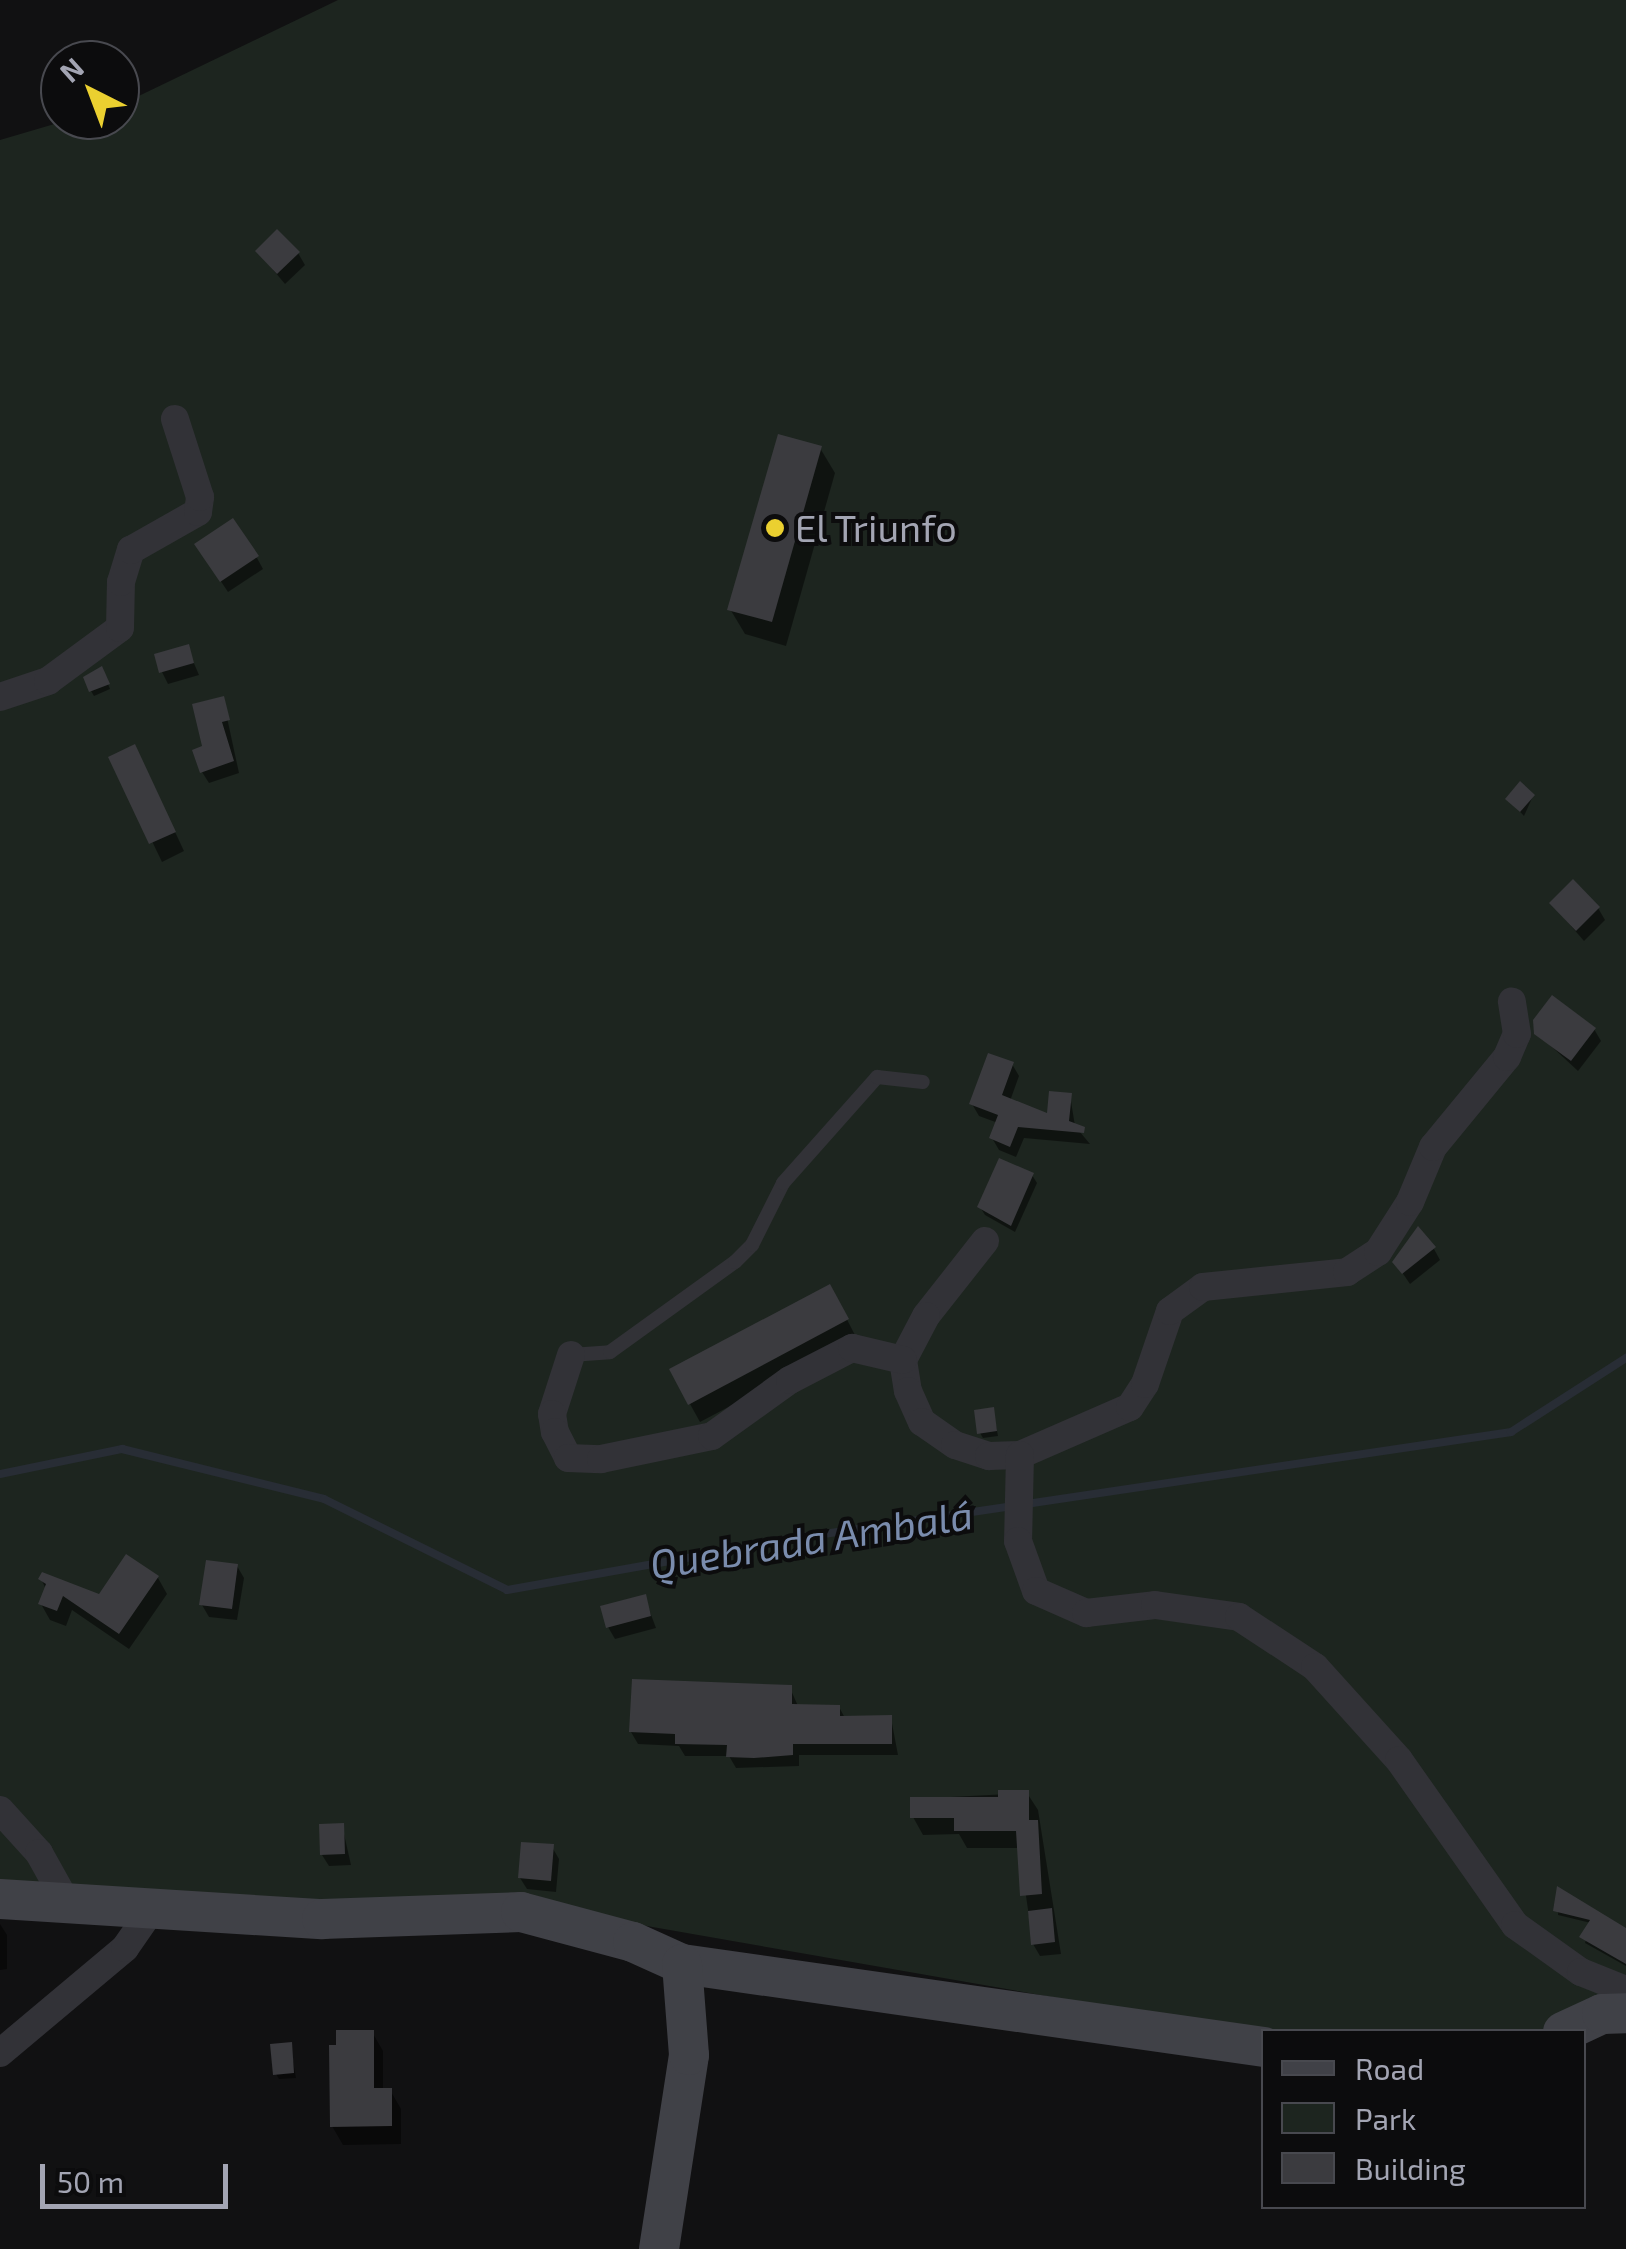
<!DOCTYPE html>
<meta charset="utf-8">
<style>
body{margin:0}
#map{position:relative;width:1626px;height:2249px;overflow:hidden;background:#111112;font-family:"Exo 2",sans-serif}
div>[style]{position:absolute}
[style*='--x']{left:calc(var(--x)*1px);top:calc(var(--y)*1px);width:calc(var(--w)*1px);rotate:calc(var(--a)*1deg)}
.green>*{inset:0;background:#1d251f}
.shadow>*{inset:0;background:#0007}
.stream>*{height:8px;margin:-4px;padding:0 4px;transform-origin:4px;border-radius:4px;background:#282d35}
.building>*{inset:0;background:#3b3b3f}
.lane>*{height:14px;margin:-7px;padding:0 7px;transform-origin:7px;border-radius:7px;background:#323237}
.street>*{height:28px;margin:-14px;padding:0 14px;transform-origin:14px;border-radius:14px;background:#323237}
.secondary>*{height:40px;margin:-20px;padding:0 20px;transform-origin:20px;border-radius:20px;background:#404147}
.dots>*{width:28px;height:28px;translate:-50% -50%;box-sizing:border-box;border:5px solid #0c0c0d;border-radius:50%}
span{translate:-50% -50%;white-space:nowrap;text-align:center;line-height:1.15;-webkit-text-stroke:8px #0c0c0d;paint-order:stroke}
.poi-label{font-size:38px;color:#a3a5b3}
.left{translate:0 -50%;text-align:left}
.water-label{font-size:40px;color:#7a8cad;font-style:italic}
.legend{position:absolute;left:1261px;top:2029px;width:325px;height:180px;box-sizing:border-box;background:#0c0c0d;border:2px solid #48494f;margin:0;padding:12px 18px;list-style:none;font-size:30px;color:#a3a5b3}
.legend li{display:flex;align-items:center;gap:20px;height:50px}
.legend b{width:50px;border:2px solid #48494f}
.north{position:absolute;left:40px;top:40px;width:100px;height:100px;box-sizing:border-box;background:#0c0c0d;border:2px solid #48494f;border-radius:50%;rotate:318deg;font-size:28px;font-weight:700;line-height:40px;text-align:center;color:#a3a5b3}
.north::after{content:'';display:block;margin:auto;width:35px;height:45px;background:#ebd030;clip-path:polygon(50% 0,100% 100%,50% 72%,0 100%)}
.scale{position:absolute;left:40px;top:2164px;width:188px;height:45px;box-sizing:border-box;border:5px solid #a3a5b3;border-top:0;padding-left:12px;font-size:30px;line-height:35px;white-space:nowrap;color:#a3a5b3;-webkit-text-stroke:8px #0c0c0d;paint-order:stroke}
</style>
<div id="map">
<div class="green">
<i style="clip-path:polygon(338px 0,1626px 0,1626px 2013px,1535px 2031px,1263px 2034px,521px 1904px,0 1895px,0 140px,68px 120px,120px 120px,120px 105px)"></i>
</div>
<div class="shadow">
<i style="clip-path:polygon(258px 252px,298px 253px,305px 265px,285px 284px)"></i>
<i style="clip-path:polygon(820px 448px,835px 473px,786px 646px,745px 634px,730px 609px)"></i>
<i style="clip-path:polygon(204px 556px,257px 558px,263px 569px,228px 592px)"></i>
<i style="clip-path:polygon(187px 647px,199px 675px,168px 684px,162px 672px)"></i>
<i style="clip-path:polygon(104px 674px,110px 689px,94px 696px,91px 691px)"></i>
<i style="clip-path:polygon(223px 699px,239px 773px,209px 783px,202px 772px,205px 748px)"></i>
<i style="clip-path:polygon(112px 758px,144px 766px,184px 851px,162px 862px)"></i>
<i style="clip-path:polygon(1533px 796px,1524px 816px,1508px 799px)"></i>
<i style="clip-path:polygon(1552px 904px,1598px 908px,1605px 920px,1584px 941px)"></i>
<i style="clip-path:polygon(1594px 1029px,1601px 1041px,1578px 1071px,1537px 1033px)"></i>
<i style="clip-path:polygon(1012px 1064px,1019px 1076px,1010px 1101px,1049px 1116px,1070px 1095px,1075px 1126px,1090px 1144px,1024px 1138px,1016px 1157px,999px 1150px,992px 1138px,998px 1123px,979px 1116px,972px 1104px)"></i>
<i style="clip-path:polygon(1032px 1175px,1037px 1183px,1015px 1232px,985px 1215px,980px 1207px)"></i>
<i style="clip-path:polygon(1434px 1249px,1440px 1260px,1410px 1284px,1395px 1262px)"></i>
<i style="clip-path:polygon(840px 1306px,857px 1339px,700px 1422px,690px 1404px)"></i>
<i style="clip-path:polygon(993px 1410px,998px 1436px,983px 1438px,980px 1433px)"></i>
<i style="clip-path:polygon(237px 1566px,244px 1578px,237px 1620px,209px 1617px,202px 1605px)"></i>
<i style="clip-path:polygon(158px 1578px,167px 1594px,129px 1649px,72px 1610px,66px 1626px,50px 1620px,41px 1604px,46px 1589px,41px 1579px,100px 1597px)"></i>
<i style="clip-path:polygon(644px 1596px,656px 1628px,615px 1639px,608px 1627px)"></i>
<i style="clip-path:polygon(790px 1688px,798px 1706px,839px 1707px,845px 1718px,891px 1718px,898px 1755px,799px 1755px,799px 1766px,736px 1768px,729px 1756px,685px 1756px,679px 1746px,638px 1744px,631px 1732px)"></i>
<i style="clip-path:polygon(1027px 1793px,1038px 1810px,1061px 1954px,1040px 1956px,1033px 1944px,1019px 1848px,967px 1848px,959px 1834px,923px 1835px,913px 1817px,912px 1799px)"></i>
<i style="clip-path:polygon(342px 1825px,351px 1865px,329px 1866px,322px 1855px)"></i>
<i style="clip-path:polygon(552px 1847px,559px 1859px,556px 1892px,527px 1889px,520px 1878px)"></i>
<i style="clip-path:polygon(1559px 1891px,1626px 1934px,1626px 1966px,1585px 1943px,1591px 1923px,1558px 1915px)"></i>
<i style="clip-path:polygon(0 1924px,7px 1935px,7px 1969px,0 1970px)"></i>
<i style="clip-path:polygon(372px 2032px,383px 2051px,383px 2091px,390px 2090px,401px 2109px,401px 2144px,343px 2145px,332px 2126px)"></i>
<i style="clip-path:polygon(290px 2045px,296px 2078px,279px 2079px,276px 2074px)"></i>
</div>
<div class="stream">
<i style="--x:0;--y:1474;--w:125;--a:-11.6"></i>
<i style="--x:122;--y:1449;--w:208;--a:13.9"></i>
<i style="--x:324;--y:1499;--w:204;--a:26.4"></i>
<i style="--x:507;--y:1590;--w:315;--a:-10.1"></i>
<i style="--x:817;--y:1535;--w:702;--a:-8.44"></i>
<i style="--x:1511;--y:1432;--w:137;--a:-32.8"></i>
</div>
<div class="building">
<i style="clip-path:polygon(277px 229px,300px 252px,277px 274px,255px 251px)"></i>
<i style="clip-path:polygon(778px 434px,822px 446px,772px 622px,727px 610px)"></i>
<i style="clip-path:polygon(233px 518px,259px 556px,220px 582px,194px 544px)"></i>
<i style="clip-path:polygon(189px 644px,194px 663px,159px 673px,154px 654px)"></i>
<i style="clip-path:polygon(102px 666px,110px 684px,89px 692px,83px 677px)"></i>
<i style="clip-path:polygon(224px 696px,230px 720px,222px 722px,234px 761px,200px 773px,192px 750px,202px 746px,192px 704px)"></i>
<i style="clip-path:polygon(135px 744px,176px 832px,149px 844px,108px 757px)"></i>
<i style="clip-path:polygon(1520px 781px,1535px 795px,1520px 812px,1505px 799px)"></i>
<i style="clip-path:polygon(1573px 879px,1600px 907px,1576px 931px,1549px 903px)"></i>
<i style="clip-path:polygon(1552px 995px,1596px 1028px,1571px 1061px,1534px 1034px,1533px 1020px)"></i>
<i style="clip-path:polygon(988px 1053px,1014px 1062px,1002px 1095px,1047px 1113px,1049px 1091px,1072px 1093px,1069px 1121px,1085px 1127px,1084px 1133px,1018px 1127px,1010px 1147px,989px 1138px,998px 1115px,969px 1104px)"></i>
<i style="clip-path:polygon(999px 1158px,1034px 1173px,1011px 1226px,977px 1207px)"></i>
<i style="clip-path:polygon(1418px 1226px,1436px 1247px,1402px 1274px,1392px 1262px)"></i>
<i style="clip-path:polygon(830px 1284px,849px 1319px,688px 1405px,669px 1369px)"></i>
<i style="clip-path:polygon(994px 1407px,997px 1431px,977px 1434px,974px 1410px)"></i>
<i style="clip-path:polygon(126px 1554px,159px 1576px,119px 1634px,63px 1596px,57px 1611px,38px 1604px,46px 1584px,38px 1579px,42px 1572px,99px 1594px)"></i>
<i style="clip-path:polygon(206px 1560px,238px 1564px,232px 1609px,199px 1605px)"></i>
<i style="clip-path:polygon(646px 1594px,651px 1616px,606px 1628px,600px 1606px)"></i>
<i style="clip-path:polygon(632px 1679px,792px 1685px,792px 1704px,840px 1705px,840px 1716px,892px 1715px,892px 1744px,793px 1744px,793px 1755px,754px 1758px,726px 1757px,727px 1745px,675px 1744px,675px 1734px,629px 1732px)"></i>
<i style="clip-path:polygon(998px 1790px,1029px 1790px,1029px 1820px,1038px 1820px,1042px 1894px,1020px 1896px,1016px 1831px,954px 1831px,954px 1818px,910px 1818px,910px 1797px,998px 1797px)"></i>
<i style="clip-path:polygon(344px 1823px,345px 1854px,320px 1855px,319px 1824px)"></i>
<i style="clip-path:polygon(521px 1842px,554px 1844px,551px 1881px,518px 1878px)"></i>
<i style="clip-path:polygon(1557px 1886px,1626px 1928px,1626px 1964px,1579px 1937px,1590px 1920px,1553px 1911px)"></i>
<i style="clip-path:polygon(1052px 1908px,1055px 1942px,1031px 1945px,1028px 1911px)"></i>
<i style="clip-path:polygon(336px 2030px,374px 2030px,374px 2088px,392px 2088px,392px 2126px,330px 2127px,329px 2045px,336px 2045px)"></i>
<i style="clip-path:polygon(292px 2042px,294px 2073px,273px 2075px,270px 2044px)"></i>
</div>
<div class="lane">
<i style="--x:571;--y:1355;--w:39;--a:-4"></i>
<i style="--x:610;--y:1352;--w:154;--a:-35.8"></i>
<i style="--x:735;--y:1262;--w:24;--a:-45"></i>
<i style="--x:752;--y:1245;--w:69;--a:-63.4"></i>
<i style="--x:783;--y:1183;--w:142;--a:-48.4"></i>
<i style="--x:877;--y:1077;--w:46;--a:6.2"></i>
</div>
<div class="street">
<i style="--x:0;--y:697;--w:51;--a:-18.4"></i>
<i style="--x:48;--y:681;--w:89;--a:-36.4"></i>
<i style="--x:120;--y:628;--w:46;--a:-88.8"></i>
<i style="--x:121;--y:582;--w:34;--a:-73"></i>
<i style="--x:131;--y:550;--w:77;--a:-29.6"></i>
<i style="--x:198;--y:512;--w:15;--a:-82"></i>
<i style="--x:200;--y:497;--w:82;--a:-107.8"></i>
<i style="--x:985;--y:1241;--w:95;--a:128.2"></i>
<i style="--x:926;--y:1316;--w:50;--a:117.6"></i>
<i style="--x:903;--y:1360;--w:31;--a:81"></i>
<i style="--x:908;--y:1391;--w:34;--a:66"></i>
<i style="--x:922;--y:1422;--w:40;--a:34.9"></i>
<i style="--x:955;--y:1445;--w:36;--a:18"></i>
<i style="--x:989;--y:1456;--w:31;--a:-2"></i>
<i style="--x:1020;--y:1455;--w:120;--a:-23.6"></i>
<i style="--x:1130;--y:1407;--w:27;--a:-57"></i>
<i style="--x:1145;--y:1384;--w:77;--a:-71.1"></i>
<i style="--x:1170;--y:1311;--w:41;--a:-36"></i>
<i style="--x:1203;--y:1287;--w:145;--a:-5.9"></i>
<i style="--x:1347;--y:1272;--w:37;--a:-33"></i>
<i style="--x:1378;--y:1252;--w:59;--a:-57.4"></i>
<i style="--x:1410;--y:1202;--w:60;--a:-67.3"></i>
<i style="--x:1433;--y:1147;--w:117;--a:-50.6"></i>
<i style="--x:1507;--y:1057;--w:25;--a:-67"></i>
<i style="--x:1517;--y:1034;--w:33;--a:-99"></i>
<i style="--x:571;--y:1355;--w:62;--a:107.9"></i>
<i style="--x:552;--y:1414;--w:18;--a:81"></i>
<i style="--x:555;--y:1432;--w:29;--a:63"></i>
<i style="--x:568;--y:1458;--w:33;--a:2"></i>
<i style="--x:601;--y:1459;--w:113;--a:-11.7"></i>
<i style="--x:712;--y:1436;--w:96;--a:-35.7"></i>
<i style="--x:790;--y:1380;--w:70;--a:-27.3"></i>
<i style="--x:852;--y:1348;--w:52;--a:13.2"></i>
<i style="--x:1020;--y:1455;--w:86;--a:91.3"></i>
<i style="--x:1018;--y:1541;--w:53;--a:70.2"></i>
<i style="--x:1036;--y:1591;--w:55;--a:23.7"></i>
<i style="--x:1086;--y:1613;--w:69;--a:-6.6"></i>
<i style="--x:1155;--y:1605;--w:85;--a:8.1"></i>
<i style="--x:1239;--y:1617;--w:91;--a:33.3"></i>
<i style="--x:1315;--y:1667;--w:125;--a:47.9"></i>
<i style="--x:1399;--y:1760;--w:202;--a:54.9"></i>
<i style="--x:1515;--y:1925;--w:81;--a:35.5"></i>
<i style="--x:1581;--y:1972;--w:48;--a:21.8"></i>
<i style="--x:0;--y:1810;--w:58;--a:47.8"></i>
<i style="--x:39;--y:1853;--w:51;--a:60.9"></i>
<i style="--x:0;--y:2053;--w:163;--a:-40"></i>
<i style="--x:125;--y:1948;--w:44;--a:-55.2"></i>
</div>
<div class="secondary">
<i style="--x:0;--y:1899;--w:323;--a:3.6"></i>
<i style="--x:322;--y:1919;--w:199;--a:-2"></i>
<i style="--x:521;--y:1912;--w:116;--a:15"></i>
<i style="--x:633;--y:1942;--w:54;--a:24.2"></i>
<i style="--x:682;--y:1964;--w:588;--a:8.12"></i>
<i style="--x:1563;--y:2032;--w:43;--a:-24.8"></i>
<i style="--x:1602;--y:2014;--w:24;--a:-2"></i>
<i style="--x:659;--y:2249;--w:196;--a:-81.2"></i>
<i style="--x:689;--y:2055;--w:91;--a:-94.4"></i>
</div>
<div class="dots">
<i style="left:775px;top:528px;background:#ebd030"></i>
</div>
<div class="poi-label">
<span class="left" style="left:795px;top:528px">El Triunfo</span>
</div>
<div class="water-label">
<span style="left:811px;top:1538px;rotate:-9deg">Quebrada Ambalá</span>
</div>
<ul class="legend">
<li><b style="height:12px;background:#404147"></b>Road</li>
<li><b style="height:28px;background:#1d251f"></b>Park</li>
<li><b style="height:28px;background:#3b3b3f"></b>Building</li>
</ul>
<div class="north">N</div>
<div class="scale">50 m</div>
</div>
